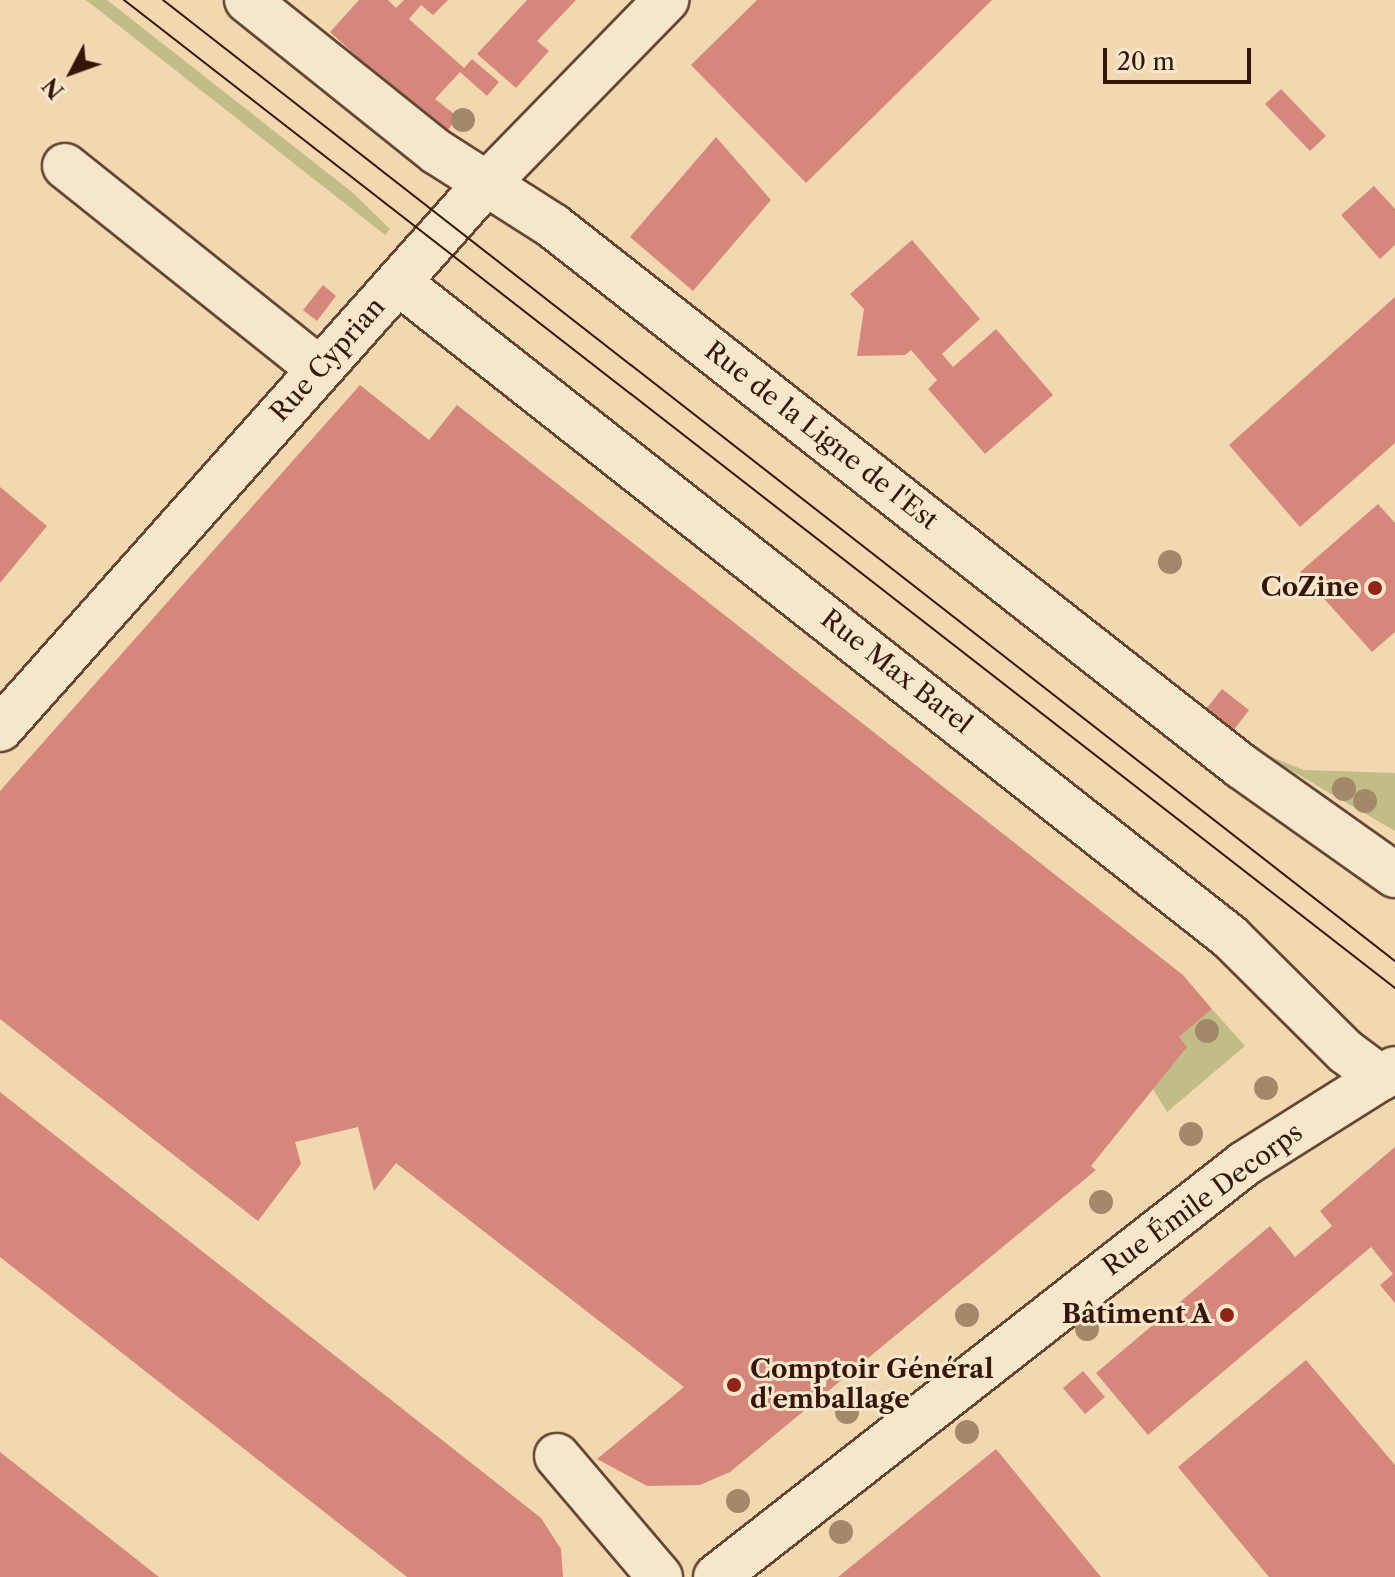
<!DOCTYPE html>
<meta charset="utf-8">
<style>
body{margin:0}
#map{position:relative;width:1395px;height:1577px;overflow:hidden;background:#f1d8b1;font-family:"Libre Caslon Text",serif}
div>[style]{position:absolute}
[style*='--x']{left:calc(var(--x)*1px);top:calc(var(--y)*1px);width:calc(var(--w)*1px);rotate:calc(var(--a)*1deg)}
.green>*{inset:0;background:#c2bc87}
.building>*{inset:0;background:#d6877b}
.roads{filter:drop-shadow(2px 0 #634733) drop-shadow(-2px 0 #634733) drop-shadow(0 2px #634733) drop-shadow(0 -2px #634733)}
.minor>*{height:44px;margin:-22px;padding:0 22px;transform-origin:22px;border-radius:22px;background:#f6e6cc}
.tram>*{height:2px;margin:-1px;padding:0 1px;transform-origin:1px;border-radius:1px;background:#341709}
.trees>*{width:24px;height:24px;margin:-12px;border-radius:50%;background:#a1896a}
.dots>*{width:22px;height:22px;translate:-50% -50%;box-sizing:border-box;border:4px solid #f6e6cc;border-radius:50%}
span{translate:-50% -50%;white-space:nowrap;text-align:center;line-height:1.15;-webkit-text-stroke:6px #f6e6cc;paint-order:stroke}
.street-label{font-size:26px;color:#341709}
.poi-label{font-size:26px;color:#341709;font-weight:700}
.right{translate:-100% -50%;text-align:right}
.left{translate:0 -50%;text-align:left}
.north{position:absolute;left:32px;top:32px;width:80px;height:80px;-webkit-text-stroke:6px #f6e6cc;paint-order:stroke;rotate:229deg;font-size:22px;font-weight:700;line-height:32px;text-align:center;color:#341709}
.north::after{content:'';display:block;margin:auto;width:28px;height:36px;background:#341709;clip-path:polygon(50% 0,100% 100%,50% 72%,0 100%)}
.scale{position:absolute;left:1103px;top:48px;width:148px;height:36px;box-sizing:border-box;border:4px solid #341709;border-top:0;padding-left:10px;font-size:24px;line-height:28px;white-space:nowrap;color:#341709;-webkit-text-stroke:6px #f6e6cc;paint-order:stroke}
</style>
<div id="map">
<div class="green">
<i style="clip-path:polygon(86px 0,107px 0,352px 192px,390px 229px,385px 235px)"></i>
<i style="clip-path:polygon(1261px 753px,1304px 770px,1395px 773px,1395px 831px)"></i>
<i style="clip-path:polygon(1212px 1009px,1245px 1046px,1167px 1112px,1153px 1089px,1186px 1047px,1179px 1037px)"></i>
</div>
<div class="building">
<i style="clip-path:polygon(359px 0,388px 0,396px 8px,404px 0,448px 0,433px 15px,421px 5px,409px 19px,464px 68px,472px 59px,499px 82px,487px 96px,460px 72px,435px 99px,458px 117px,447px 131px,423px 111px,421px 115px,330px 32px)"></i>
<i style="clip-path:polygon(527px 0,576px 0,537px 41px,549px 51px,516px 88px,477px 54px)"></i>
<i style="clip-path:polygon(757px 0,992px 0,806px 183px,691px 65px)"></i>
<i style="clip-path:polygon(1281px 89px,1326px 136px,1310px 151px,1265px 104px)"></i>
<i style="clip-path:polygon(716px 137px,771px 200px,693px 291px,630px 237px)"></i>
<i style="clip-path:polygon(1374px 186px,1395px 209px,1395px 245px,1380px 259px,1341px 215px)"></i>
<i style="clip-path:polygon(912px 240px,980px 319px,942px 354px,953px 367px,996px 329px,1053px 395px,985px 454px,928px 389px,937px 380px,911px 350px,905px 355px,857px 356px,864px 309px,850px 294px)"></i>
<i style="clip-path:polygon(323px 285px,336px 296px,317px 321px,303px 310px)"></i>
<i style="clip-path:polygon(1395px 297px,1395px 443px,1300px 527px,1229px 445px)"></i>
<i style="clip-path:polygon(360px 385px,429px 440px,457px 405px,1183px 975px,1212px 1009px,1179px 1037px,1187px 1047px,1091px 1166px,1096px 1170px,730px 1472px,700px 1485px,647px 1486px,597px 1459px,684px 1387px,396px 1163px,374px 1191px,358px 1127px,295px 1142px,301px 1164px,258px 1221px,0 1019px,0 791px)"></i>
<i style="clip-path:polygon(0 487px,47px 526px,0 583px)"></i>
<i style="clip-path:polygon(1378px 504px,1395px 523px,1395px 632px,1372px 652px,1300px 572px)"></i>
<i style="clip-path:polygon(1222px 689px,1249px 710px,1233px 731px,1206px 709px)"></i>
<i style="clip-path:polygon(0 1092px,541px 1518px,561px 1549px,563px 1577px,407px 1577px,0 1257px)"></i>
<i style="clip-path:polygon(1395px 1147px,1395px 1303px,1380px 1285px,1393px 1274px,1371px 1247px,1148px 1435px,1096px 1373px,1270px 1226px,1295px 1257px,1332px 1226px,1320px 1211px)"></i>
<i style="clip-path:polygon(1306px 1360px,1395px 1465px,1395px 1577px,1269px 1577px,1178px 1467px)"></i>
<i style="clip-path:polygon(1083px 1371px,1105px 1397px,1085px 1414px,1063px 1388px)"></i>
<i style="clip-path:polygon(996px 1449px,1101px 1577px,838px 1577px)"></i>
<i style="clip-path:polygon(0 1452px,159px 1577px,0 1577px)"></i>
</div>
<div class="roads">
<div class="minor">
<i style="--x:247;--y:0;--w:243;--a:38.7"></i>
<i style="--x:437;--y:152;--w:138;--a:32.5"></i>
<i style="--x:553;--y:226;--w:875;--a:38.13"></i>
<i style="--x:1241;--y:766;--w:189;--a:35.3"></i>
<i style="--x:65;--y:166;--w:325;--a:38.6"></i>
<i style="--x:398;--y:282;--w:1059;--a:38.21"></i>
<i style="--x:1230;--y:937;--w:163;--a:44.8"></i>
<i style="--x:1346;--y:1052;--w:44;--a:36.6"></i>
<i style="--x:0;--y:729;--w:711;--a:-48.31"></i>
<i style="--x:473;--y:198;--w:277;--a:-45.7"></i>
<i style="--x:557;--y:1456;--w:159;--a:49.6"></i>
<i style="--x:716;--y:1577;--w:670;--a:-38.03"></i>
<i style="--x:1244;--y:1164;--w:178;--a:-32.2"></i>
</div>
</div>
<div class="tram">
<i style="--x:124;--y:0;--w:1610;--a:37.86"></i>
<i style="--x:163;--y:0;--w:1562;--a:37.96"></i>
</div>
<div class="trees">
<i style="left:463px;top:120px"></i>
<i style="left:1170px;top:562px"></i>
<i style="left:1344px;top:789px"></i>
<i style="left:1365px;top:801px"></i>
<i style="left:1207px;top:1031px"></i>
<i style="left:1266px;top:1088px"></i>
<i style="left:1191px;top:1134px"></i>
<i style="left:1101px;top:1202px"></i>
<i style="left:967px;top:1315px"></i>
<i style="left:1087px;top:1329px"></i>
<i style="left:847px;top:1412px"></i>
<i style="left:967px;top:1432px"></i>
<i style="left:738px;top:1501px"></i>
<i style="left:841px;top:1532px"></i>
</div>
<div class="dots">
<i style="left:1375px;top:588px;background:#8f2418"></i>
<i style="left:1227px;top:1315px;background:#8f2418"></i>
<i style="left:734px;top:1385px;background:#8f2418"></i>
</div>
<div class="street-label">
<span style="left:328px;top:360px;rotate:-48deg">Rue Cyprian</span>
<span style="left:821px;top:436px;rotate:38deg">Rue de la Ligne de l'Est</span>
<span style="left:896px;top:672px;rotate:38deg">Rue Max Barel</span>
<span style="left:1203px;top:1200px;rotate:-36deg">Rue Émile Decorps</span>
</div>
<div class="poi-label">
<span class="right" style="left:1359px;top:588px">CoZine</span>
<span class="right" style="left:1211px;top:1315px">Bâtiment A</span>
<span class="left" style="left:750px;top:1385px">Comptoir Général<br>d'emballage</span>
</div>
<div class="north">N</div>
<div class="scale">20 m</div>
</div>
